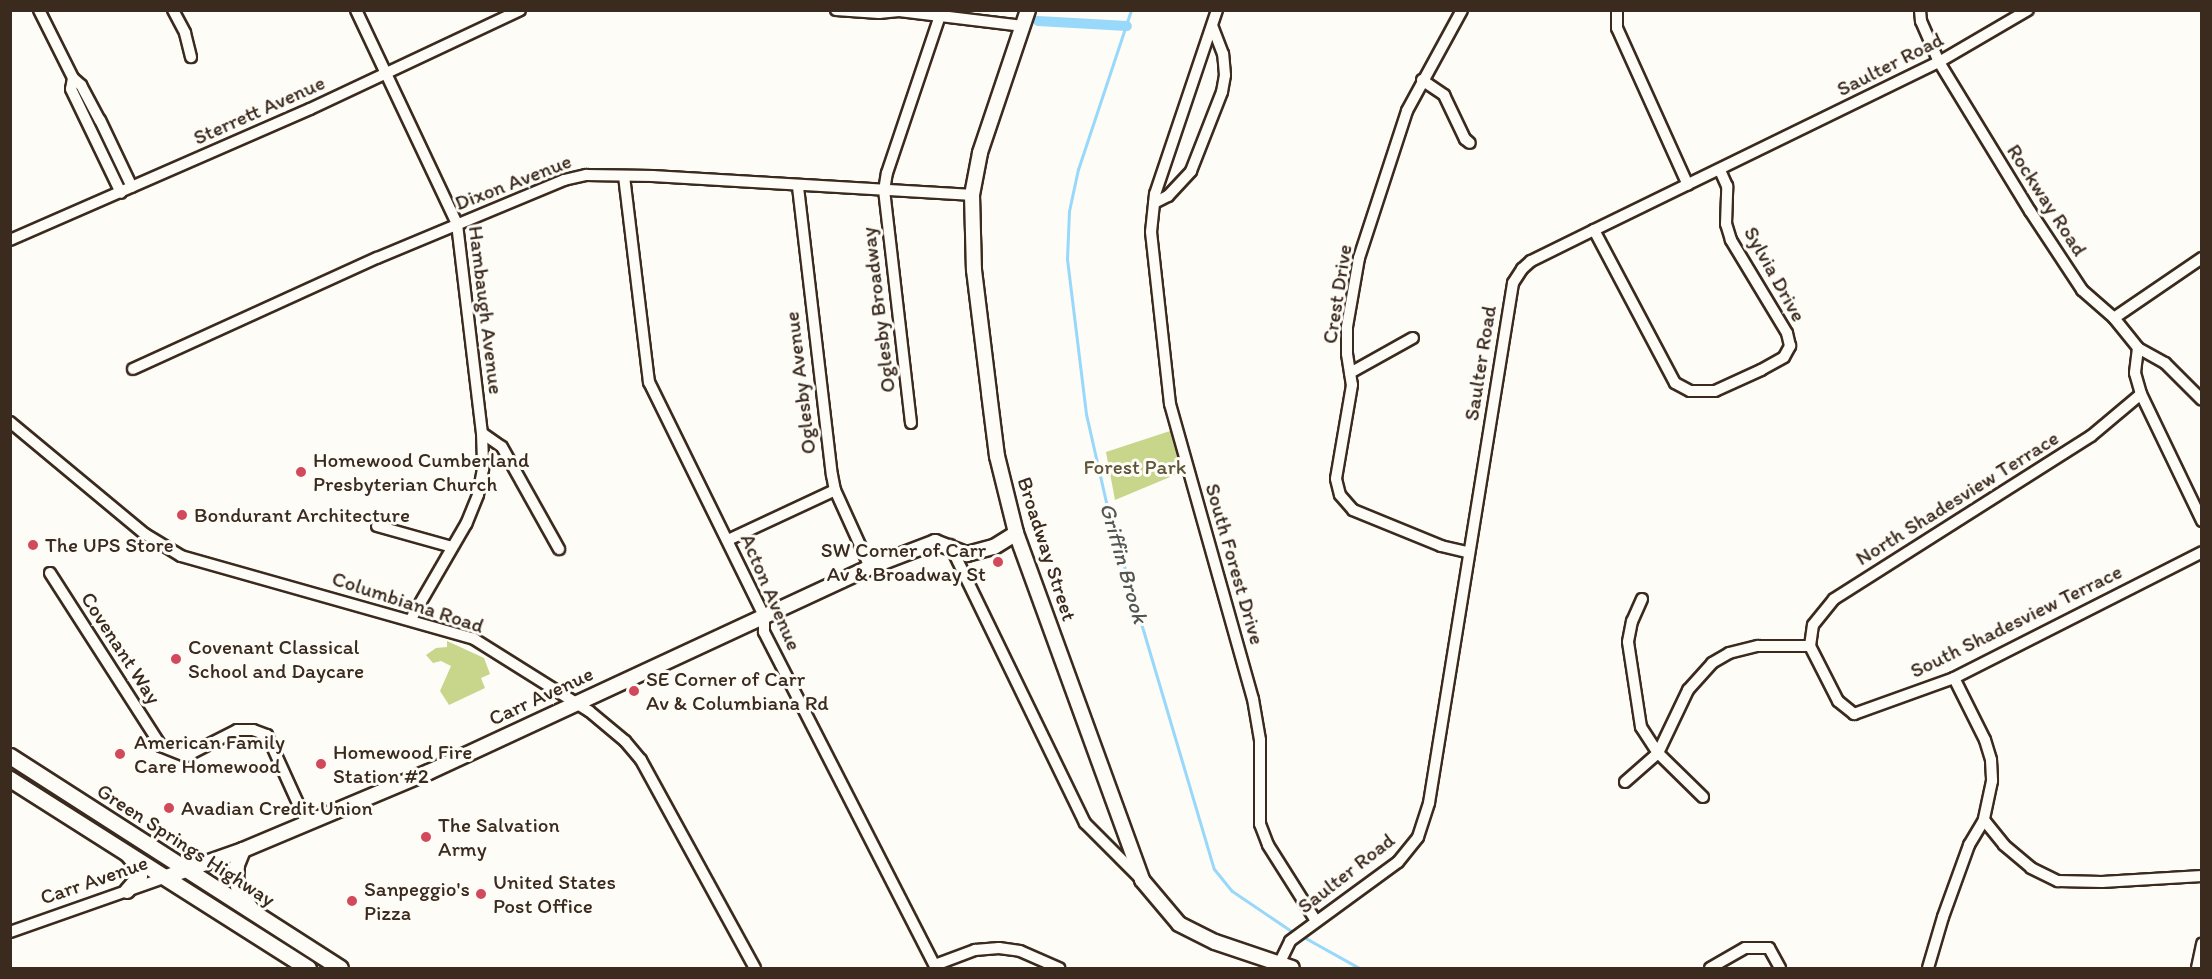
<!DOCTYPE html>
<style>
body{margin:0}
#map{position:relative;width:2212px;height:979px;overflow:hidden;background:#fdfcf7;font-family:Itim,sans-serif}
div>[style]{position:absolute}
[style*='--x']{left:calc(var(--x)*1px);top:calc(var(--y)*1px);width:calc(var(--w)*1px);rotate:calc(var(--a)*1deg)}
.green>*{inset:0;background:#c7d68a}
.stream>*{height:3px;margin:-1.5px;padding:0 1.5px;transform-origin:1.5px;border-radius:1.5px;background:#98d8fa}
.canal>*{height:10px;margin:-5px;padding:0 5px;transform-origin:5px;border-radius:5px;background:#98d8fa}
.roads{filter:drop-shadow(2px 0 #3b2a1e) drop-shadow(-2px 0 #3b2a1e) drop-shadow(0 2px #3b2a1e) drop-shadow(0 -2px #3b2a1e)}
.minor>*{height:10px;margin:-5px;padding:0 5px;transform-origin:5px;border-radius:5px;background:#fdfcf7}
.tertiary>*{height:14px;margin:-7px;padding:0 7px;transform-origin:7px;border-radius:7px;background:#fdfcf7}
.secondary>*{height:15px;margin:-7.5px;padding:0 7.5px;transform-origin:7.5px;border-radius:7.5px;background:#fdfcf7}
.dots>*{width:16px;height:16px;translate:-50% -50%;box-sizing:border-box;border:3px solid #fdfcf7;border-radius:50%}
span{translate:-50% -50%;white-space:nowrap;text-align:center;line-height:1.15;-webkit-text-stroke:6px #fdfcf7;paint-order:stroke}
.street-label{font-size:21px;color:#3b2a1e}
.poi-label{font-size:21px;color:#3b2a1e}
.left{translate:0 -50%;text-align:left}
.right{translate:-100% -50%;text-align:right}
.park-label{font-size:21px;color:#5e5539}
.water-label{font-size:22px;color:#525655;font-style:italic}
.frame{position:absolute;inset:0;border:12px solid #3b2a1e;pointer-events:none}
</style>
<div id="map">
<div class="green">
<i style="clip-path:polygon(1170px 431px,1182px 472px,1115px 500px,1106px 452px)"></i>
<i style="clip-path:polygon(447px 641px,484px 658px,490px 674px,481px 678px,485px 688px,449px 705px,440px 691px,451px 666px,441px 661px,433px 663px,426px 655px,436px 648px,447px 647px)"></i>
</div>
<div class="stream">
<i style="--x:1131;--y:10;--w:168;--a:108.4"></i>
<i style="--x:1078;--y:169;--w:43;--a:102.1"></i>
<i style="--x:1069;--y:211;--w:48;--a:92.4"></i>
<i style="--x:1067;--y:259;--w:156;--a:83"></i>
<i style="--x:1086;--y:414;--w:104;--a:77.2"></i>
<i style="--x:1109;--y:515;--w:369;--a:73.5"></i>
<i style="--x:1214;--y:869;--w:28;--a:51"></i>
<i style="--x:1232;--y:891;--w:75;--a:34.1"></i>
<i style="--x:1300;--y:935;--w:68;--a:29.2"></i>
</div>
<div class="canal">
<i style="--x:1038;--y:21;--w:89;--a:3.2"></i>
</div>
<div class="roads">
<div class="minor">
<i style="--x:39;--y:10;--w:76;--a:63.4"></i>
<i style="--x:73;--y:78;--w:11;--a:41"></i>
<i style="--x:81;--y:85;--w:40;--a:62"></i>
<i style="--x:100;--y:120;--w:74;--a:64.5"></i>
<i style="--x:173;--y:10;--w:26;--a:62"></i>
<i style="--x:185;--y:33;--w:25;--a:76"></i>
<i style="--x:356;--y:10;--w:237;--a:64.7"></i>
<i style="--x:457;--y:224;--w:210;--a:83.2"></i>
<i style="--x:482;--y:433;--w:36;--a:88"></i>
<i style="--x:483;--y:469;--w:26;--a:101"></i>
<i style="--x:478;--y:495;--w:31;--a:112"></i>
<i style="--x:466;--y:524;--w:110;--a:120.1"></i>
<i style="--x:836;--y:10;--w:43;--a:4"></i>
<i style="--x:879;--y:13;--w:20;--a:-6"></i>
<i style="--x:899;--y:11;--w:125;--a:6.9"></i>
<i style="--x:1217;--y:10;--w:194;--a:108.6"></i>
<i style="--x:1155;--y:194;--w:38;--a:96"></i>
<i style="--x:1151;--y:232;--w:173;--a:83.7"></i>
<i style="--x:1170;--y:404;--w:306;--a:74.3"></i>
<i style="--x:1253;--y:699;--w:42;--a:80.3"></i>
<i style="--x:1260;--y:740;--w:84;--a:90"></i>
<i style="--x:1260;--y:824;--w:22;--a:69"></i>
<i style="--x:1268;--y:845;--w:90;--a:57.7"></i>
<i style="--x:1462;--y:10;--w:115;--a:118.6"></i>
<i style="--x:1407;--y:111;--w:155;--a:108.1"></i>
<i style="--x:1359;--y:258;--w:70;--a:99.9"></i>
<i style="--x:1347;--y:327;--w:27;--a:90"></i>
<i style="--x:1347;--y:354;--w:31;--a:81"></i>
<i style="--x:1352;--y:385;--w:95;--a:99.7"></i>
<i style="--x:1336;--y:479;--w:16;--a:76"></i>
<i style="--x:1340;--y:495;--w:20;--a:49"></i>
<i style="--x:1353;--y:510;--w:95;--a:22.2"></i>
<i style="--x:1441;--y:546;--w:28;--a:13"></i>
<i style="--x:1617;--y:10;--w:18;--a:90"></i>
<i style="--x:1617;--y:28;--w:172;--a:65.7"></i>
<i style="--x:1920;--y:10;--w:11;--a:85"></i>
<i style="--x:1921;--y:21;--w:45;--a:66.3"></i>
<i style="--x:1939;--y:62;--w:175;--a:58.6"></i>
<i style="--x:2030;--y:211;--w:95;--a:56.6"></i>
<i style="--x:2082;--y:290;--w:43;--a:41.2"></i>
<i style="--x:2114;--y:318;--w:38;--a:51"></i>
<i style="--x:2138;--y:348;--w:25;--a:97"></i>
<i style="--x:2135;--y:373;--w:22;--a:74"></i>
<i style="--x:2141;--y:394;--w:141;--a:64.3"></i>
<i style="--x:73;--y:78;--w:11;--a:100"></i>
<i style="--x:71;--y:89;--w:115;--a:64.3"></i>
<i style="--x:1422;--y:80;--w:27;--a:34"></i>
<i style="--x:1444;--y:95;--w:49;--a:64.5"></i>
<i style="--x:1465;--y:139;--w:6;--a:39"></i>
<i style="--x:624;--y:176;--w:208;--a:83.1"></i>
<i style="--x:649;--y:382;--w:261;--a:63.8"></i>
<i style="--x:764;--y:616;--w:16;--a:90"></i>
<i style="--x:764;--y:632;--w:377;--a:62.9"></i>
<i style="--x:798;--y:187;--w:290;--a:83.3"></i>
<i style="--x:832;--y:475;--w:15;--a:79"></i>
<i style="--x:835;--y:490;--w:85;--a:65.6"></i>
<i style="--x:1154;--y:203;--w:16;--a:-27"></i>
<i style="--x:1168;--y:196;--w:34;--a:-47"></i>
<i style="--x:1191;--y:171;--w:85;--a:-68.6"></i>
<i style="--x:1222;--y:92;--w:17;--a:-80"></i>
<i style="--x:1225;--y:75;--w:21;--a:-95"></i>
<i style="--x:1223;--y:54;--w:30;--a:-111"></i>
<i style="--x:1594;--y:230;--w:173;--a:62.1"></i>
<i style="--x:1675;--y:383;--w:17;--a:28"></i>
<i style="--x:1690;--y:391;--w:25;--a:0"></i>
<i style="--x:1715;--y:391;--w:51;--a:-24.5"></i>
<i style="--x:1761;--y:370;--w:26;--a:-29"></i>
<i style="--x:1784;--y:357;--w:13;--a:-61"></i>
<i style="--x:1790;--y:346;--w:13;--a:-103"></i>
<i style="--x:1787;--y:333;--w:109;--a:-121.1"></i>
<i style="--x:1731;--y:240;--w:17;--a:-107"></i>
<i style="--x:1726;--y:224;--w:38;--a:-88"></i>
<i style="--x:1727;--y:186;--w:17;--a:-114"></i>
<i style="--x:10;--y:240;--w:327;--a:-23.6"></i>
<i style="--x:310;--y:109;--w:232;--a:-25.2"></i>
<i style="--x:2114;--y:318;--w:107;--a:-34.3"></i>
<i style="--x:2138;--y:348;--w:31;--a:29"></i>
<i style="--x:2165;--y:363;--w:52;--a:45"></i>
<i style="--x:133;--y:369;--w:268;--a:-24.5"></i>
<i style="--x:377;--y:258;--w:203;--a:-22.6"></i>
<i style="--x:564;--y:180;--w:23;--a:-13"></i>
<i style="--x:586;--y:175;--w:67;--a:0.9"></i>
<i style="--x:653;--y:176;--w:320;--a:3.4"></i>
<i style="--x:1350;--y:373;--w:72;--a:-29.1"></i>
<i style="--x:10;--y:422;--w:175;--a:39.7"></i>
<i style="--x:145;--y:534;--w:42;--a:31.4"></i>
<i style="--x:181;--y:556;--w:305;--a:15.8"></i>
<i style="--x:474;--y:639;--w:136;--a:32.1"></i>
<i style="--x:589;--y:711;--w:47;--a:39.8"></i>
<i style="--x:625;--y:741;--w:25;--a:50"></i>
<i style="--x:641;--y:760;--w:237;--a:61.3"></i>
<i style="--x:911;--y:423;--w:234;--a:-96.6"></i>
<i style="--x:884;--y:191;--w:18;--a:-81"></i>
<i style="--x:887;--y:173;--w:172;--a:-71.4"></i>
<i style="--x:482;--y:433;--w:24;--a:35"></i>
<i style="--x:502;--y:447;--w:117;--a:60.8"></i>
<i style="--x:377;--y:526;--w:78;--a:15.6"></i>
<i style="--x:728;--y:540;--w:118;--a:-25"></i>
<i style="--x:950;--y:545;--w:309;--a:64.1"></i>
<i style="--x:1085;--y:823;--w:78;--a:45"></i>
<i style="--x:50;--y:573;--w:206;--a:57.3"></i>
<i style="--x:161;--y:746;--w:27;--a:22"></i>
<i style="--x:186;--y:756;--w:57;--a:-27"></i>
<i style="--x:237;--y:730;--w:16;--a:0"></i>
<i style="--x:253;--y:730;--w:15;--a:20"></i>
<i style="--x:267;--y:735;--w:97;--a:65.6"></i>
<i style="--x:1642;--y:599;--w:24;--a:114"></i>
<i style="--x:1632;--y:621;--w:21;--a:101"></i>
<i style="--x:1628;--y:642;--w:86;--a:81.3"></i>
<i style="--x:1641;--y:727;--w:31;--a:57"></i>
<i style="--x:1658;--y:753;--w:63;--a:44.4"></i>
<i style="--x:1810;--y:646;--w:62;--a:63"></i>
<i style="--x:1838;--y:701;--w:21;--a:39"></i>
<i style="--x:1854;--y:714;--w:106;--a:-19.8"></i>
<i style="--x:1954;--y:678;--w:278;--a:-26.9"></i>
<i style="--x:1810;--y:646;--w:21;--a:-82"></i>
<i style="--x:1813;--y:625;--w:33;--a:-51"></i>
<i style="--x:1834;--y:599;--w:304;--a:-32.4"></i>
<i style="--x:2091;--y:436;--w:65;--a:-40"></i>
<i style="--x:1954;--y:678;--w:69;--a:63.4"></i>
<i style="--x:1985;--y:740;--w:21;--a:73"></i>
<i style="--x:1991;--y:760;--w:21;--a:87"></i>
<i style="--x:1992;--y:781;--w:40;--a:102"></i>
<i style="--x:1984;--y:820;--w:32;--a:51"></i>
<i style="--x:2004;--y:845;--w:35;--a:40"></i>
<i style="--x:2031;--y:868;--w:30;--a:26"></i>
<i style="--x:2058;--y:881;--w:44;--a:1.3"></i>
<i style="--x:2102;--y:882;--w:100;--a:-3.4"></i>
<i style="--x:1625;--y:782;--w:44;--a:-41.3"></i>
<i style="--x:1658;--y:753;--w:70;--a:-64.5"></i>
<i style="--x:1688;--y:690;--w:36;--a:-48"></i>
<i style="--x:1712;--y:663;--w:20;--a:-30"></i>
<i style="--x:1729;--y:653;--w:30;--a:-14"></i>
<i style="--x:1758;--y:646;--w:52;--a:0"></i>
<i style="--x:10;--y:932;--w:165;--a:-19.4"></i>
<i style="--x:1279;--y:964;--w:25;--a:-64"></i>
<i style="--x:1290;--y:941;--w:134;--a:-36.2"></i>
<i style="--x:1398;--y:862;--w:32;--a:-51"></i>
<i style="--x:1418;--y:837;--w:36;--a:-72"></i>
<i style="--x:1429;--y:803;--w:527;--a:-80.82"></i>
<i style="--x:1513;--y:283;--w:17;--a:-57"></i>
<i style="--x:1522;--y:269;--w:12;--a:-42"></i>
<i style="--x:1531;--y:261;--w:70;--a:-26.2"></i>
<i style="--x:1594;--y:230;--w:384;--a:-26"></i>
<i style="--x:1939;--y:62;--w:103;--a:-30.3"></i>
<i style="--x:935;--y:965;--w:43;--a:-20.6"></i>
<i style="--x:975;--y:950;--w:24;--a:-5"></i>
<i style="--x:999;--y:948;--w:21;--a:8"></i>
<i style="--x:1020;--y:951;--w:43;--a:23.6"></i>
<i style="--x:1710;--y:968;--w:40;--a:-29.7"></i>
<i style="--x:1745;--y:948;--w:24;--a:0"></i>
<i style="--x:1769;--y:948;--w:23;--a:61"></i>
<i style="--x:1928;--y:968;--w:53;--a:-73.6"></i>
<i style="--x:1943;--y:917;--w:77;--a:-70.1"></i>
<i style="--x:1969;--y:845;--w:29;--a:-59"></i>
<i style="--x:2197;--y:968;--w:25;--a:-78"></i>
</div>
<div class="tertiary">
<i style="--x:1028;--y:10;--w:151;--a:108.6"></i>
<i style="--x:980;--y:153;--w:43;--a:100.8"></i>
<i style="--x:972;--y:195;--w:75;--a:88.5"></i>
<i style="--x:974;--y:270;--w:124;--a:83"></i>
<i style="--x:989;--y:393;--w:64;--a:82.8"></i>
<i style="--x:997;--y:456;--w:79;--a:76.1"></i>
<i style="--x:1016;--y:533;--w:369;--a:70"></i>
<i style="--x:1142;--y:880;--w:57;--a:49.9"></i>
<i style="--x:1179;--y:924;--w:40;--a:26.6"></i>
<i style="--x:1215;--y:942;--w:81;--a:18.7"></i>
<i style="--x:243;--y:850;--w:16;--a:112"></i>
<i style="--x:237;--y:865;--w:13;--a:94"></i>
<i style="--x:236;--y:878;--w:17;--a:77"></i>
<i style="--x:240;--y:895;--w:17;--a:50"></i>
<i style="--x:166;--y:877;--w:82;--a:-19.3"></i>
<i style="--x:243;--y:850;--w:202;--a:-22.8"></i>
<i style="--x:429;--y:772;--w:486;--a:-24.9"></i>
<i style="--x:870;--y:567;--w:70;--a:-21"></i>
<i style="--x:935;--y:542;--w:34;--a:21"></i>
<i style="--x:967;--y:554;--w:28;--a:-15"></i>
<i style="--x:994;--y:547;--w:26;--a:-32"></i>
<i style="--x:127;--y:891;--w:20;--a:-49"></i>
<i style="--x:140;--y:876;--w:8;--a:-97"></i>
<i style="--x:139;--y:868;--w:17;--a:-130"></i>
</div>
<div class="secondary">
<i style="--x:10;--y:756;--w:392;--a:32.7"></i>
<i style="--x:10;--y:779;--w:353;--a:32.4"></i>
</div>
</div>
<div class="dots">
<i style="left:301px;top:472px;background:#d1495b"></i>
<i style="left:182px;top:515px;background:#d1495b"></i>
<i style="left:33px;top:545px;background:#d1495b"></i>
<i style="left:998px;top:562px;background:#d1495b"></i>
<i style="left:176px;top:659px;background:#d1495b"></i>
<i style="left:634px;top:691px;background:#d1495b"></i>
<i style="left:120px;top:754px;background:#d1495b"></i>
<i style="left:321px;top:764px;background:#d1495b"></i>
<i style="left:169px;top:808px;background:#d1495b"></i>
<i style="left:426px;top:837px;background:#d1495b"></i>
<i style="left:481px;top:894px;background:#d1495b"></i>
<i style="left:352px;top:901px;background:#d1495b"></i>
</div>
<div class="street-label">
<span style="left:1890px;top:64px;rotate:-27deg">Saulter Road</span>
<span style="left:259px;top:110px;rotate:-24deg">Sterrett Avenue</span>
<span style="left:513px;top:182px;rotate:-21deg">Dixon Avenue</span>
<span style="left:2047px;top:200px;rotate:57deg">Rockway Road</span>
<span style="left:1775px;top:274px;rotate:61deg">Sylvia Drive</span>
<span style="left:1337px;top:294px;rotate:-81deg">Crest Drive</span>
<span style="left:486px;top:310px;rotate:83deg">Hambaugh Avenue</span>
<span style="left:878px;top:310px;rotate:-97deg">Oglesby Broadway</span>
<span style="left:1480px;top:363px;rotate:-81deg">Saulter Road</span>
<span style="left:800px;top:383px;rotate:-97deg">Oglesby Avenue</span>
<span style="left:1957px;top:498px;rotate:-32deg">North Shadesview Terrace</span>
<span style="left:1047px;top:549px;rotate:72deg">Broadway Street</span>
<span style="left:1235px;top:564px;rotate:74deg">South Forest Drive</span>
<span style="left:771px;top:592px;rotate:67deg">Acton Avenue</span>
<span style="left:408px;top:602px;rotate:18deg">Columbiana Road</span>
<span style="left:2016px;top:621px;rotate:-26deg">South Shadesview Terrace</span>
<span style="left:121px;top:648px;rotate:57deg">Covenant Way</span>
<span style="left:541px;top:696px;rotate:-25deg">Carr Avenue</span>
<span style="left:186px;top:845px;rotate:33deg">Green Springs Highway</span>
<span style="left:1346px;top:873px;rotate:-38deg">Saulter Road</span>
<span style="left:94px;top:880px;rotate:-19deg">Carr Avenue</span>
</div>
<div class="poi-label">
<span class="left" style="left:313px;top:472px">Homewood Cumberland<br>Presbyterian Church</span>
<span class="left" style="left:194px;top:515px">Bondurant Architecture</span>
<span class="left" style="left:45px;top:545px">The UPS Store</span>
<span class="right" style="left:986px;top:562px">SW Corner of Carr<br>Av &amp; Broadway St</span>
<span class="left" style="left:188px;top:659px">Covenant Classical<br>School and Daycare</span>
<span class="left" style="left:646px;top:691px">SE Corner of Carr<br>Av &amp; Columbiana Rd</span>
<span class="left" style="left:134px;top:754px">American Family<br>Care Homewood</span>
<span class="left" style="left:333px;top:764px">Homewood Fire<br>Station #2</span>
<span class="left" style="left:181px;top:808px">Avadian Credit Union</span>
<span class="left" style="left:438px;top:837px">The Salvation<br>Army</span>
<span class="left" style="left:493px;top:894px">United States<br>Post Office</span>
<span class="left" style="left:364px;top:901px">Sanpeggio's<br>Pizza</span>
</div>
<div class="park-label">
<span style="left:1135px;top:467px">Forest Park</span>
</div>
<div class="water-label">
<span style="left:1124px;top:563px;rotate:74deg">Griffin Brook</span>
</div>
<div class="frame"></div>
</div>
